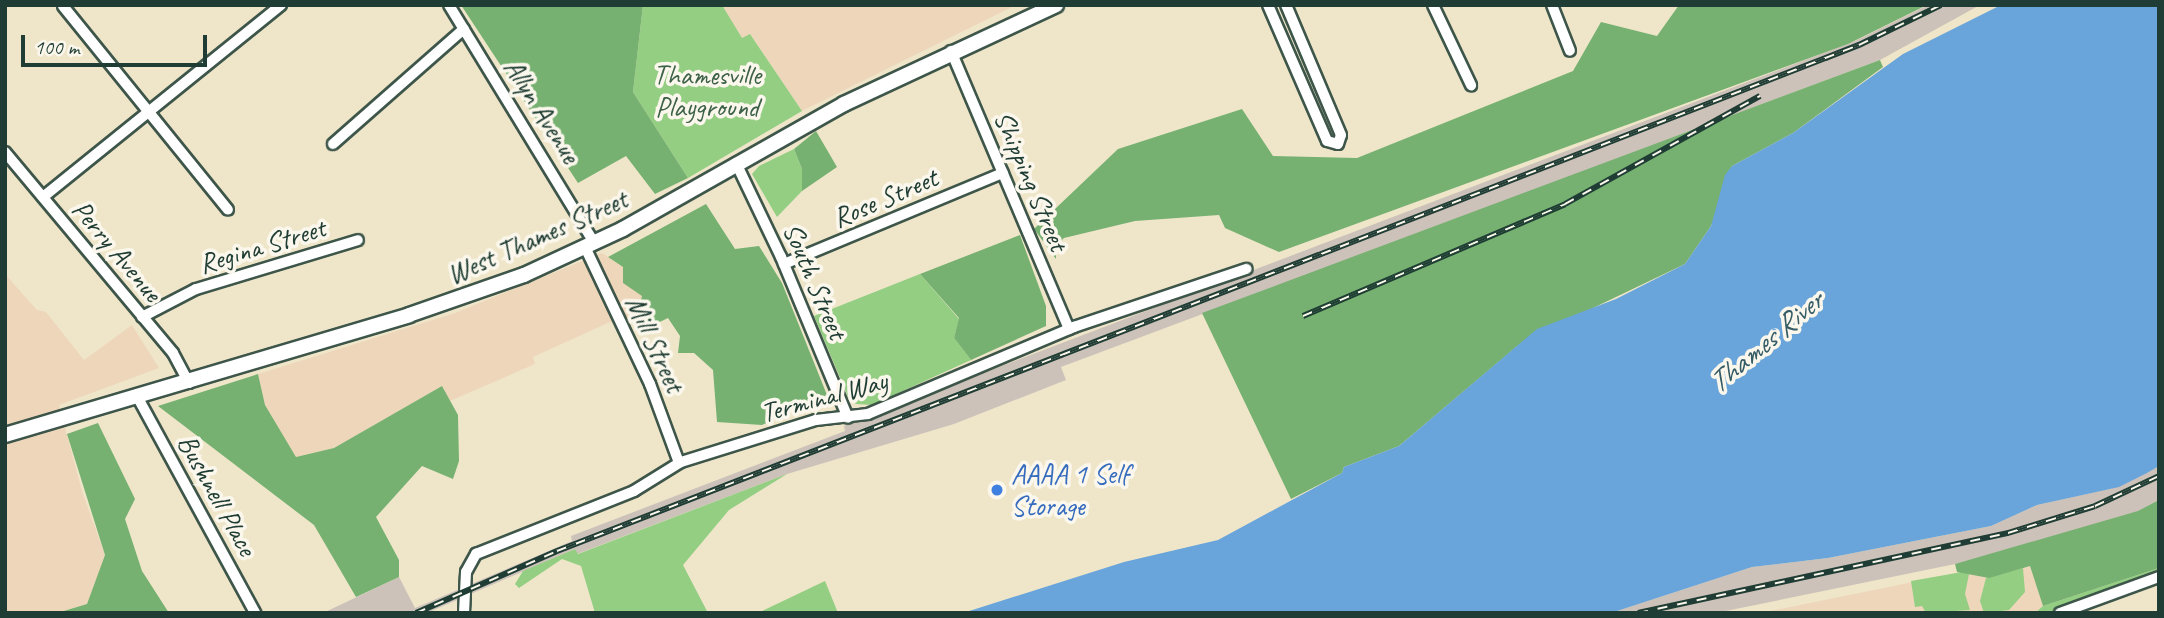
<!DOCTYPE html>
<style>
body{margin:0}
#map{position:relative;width:2164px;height:618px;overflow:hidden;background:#efe6ca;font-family:Caveat,sans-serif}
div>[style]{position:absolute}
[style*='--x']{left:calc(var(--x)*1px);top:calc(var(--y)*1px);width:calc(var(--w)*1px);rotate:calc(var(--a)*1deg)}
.built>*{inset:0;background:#eed6bb}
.industrial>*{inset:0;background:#ccc2b9}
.green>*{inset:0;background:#93ce83}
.forest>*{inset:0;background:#76b171}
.water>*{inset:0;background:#69a5da}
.roads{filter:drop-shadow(2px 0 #3e564a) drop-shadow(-2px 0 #3e564a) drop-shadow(0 2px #3e564a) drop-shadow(0 -2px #3e564a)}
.street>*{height:10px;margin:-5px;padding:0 5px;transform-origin:5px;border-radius:5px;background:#fff}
.secondary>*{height:14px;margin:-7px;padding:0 7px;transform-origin:7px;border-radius:7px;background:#fff}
.rail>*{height:6px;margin-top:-3px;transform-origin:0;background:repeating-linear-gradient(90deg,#fbf7ec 0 10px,#1f3d34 0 20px);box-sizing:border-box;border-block:2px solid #1f3d34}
.dots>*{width:19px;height:19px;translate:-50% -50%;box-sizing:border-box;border:4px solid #fbf7ec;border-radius:50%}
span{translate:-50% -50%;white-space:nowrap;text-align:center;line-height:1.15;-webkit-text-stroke:7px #fbf7ec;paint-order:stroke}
.park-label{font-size:28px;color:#3c6148}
.street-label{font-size:28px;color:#1f3d34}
.shop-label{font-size:28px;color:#366cbe}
.left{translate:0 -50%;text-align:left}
.water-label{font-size:30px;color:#355c66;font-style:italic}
.frame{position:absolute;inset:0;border:7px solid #1f3d34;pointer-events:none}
.scale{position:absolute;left:21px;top:35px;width:186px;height:32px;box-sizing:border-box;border:4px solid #1f3d34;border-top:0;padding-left:9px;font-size:21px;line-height:24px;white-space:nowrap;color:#1f3d34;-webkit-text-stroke:5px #fbf7ec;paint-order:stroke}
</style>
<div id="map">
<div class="built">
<i style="clip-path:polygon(722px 5px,1016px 5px,802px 111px,751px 35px,742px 39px)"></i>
<i style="clip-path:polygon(602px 253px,623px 267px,642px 296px,635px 322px,610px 322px,533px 357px,535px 364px,450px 401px,442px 386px,334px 448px,296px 457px,265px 405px,258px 374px,455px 313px)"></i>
<i style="clip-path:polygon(5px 274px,37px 310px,46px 312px,84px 360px,132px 325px,159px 368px,59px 405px,82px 491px,105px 555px,87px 604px,57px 613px,5px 613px)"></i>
<i style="clip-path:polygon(2030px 566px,2043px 606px,2035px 613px,1761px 613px,1962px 572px,1989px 578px)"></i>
</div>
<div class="industrial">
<i style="clip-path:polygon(1928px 5px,1980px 5px,1880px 60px,1061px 367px,1066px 380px,954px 424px,787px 474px,577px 554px,575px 549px,427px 613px,323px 613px,399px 577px,415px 608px,572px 541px,571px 536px,845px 431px,844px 426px,1855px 41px)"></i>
<i style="clip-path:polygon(2159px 466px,2159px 507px,1965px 562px,1716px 613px,1611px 613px,1752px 567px,1828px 558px,1991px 526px,2037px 505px,2113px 488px)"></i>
</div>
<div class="green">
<i style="clip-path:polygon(643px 5px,722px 5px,742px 38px,750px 34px,802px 111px,688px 178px,633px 92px)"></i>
<i style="clip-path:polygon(794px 149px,802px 169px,802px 191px,777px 217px,752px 174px,759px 166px)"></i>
<i style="clip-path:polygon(920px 274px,959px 319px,954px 338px,971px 360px,872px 405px,856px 404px,849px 399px,814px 316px)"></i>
<i style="clip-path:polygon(787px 474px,729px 510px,683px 565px,708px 613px,595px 613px,581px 566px,562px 559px,519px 588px,515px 584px,523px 571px,575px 549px,578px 554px)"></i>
<i style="clip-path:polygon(2023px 568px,2025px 592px,2009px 610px,1984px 613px,1980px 601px,1986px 578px)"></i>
<i style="clip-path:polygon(2159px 568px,2159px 573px,2050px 613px,2035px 613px,2043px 606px)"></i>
<i style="clip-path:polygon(1962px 572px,1969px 574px,1965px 594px,1970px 610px,1926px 613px,1922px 606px,1915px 607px,1911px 581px)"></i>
<i style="clip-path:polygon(825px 581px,838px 613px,758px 613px)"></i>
</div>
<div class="forest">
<i style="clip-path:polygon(461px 5px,643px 5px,633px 92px,688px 178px,655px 194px,626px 156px,578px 183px)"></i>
<i style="clip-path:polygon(1679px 5px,1927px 5px,1848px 44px,1279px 252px,1225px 228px,1219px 215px,1135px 221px,1064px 238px,1056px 246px,1056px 259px,1034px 229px,1118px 149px,1242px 109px,1273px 156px,1357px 158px,1573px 71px,1601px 22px,1657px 36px)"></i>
<i style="clip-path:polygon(1880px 60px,1883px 67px,1793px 133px,1732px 166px,1711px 226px,1685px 264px,1522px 342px,1399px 446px,1344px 467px,1342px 473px,1291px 499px,1202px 313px)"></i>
<i style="clip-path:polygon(816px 131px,837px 167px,802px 191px,802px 169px,794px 149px)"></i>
<i style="clip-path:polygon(706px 204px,735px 249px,759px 246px,782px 283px,827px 395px,762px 425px,717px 422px,713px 370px,694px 353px,678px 353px,680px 336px,668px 318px,645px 329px,635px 322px,642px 296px,623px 283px,623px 267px,608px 257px)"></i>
<i style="clip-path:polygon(1020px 235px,1046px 306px,1046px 326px,971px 360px,954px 338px,959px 318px,920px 274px)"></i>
<i style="clip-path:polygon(258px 374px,265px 405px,296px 457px,334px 448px,442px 386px,458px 415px,459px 461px,453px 479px,422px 466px,376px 517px,399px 560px,399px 577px,356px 597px,314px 525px,158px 406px)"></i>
<i style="clip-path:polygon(98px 423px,135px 499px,125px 519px,142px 571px,169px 613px,57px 613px,87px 604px,105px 555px,67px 434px)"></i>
<i style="clip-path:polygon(2159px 500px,2159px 568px,2043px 606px,2030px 566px,1989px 578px,1957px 572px,1955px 564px,2138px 511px)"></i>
</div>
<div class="water">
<i style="clip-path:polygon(2001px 5px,2159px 5px,2159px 466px,2147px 473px,2119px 487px,2037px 505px,1991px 526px,1828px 558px,1752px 567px,1611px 613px,963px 613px,1124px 562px,1218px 540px,1342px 473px,1344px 467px,1399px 446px,1537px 329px,1616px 299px,1685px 264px,1711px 226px,1725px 175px,1732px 166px,1793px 133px,1903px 54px)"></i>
</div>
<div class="roads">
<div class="street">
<i style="--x:449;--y:5;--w:279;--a:58.6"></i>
<i style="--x:1268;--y:5;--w:148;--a:66.5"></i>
<i style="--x:1327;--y:141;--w:11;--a:15"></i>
<i style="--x:1338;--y:144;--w:9;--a:-72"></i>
<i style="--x:1341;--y:135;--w:141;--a:-112.9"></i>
<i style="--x:1433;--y:5;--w:89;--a:64.6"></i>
<i style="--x:1552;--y:5;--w:49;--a:68.6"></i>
<i style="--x:63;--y:6;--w:262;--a:51"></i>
<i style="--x:951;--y:51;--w:302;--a:67"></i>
<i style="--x:333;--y:144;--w:174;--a:-41.3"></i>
<i style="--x:5;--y:152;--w:262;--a:50.1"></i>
<i style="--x:173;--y:353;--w:34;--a:62"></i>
<i style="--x:736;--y:163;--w:104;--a:64.4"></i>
<i style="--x:781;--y:257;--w:174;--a:67.4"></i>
<i style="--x:43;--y:197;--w:306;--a:-38.9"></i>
<i style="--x:585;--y:247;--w:152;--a:64.6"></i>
<i style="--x:650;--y:384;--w:84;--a:69.8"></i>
<i style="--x:784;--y:264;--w:237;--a:-22.6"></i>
<i style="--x:142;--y:317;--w:61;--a:-27.4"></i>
<i style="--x:196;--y:289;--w:169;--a:-16.8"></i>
<i style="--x:138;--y:398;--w:245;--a:61.4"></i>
<i style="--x:464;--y:613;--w:41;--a:-87.2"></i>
<i style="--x:466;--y:572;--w:21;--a:-61"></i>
<i style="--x:476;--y:554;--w:170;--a:-21.7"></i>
<i style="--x:634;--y:491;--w:55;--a:-31.7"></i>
<i style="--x:681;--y:462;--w:141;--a:-17.3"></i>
<i style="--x:816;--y:420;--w:52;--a:-6.6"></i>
<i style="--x:868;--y:414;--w:224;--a:-22.9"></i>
<i style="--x:1074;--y:327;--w:182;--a:-18.6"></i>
<i style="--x:2060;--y:613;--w:105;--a:-20"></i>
</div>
<div class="secondary">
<i style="--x:5;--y:435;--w:421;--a:-16.5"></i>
<i style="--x:409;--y:315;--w:122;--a:-19.2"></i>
<i style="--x:524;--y:275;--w:109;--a:-24.9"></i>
<i style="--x:623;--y:229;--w:254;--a:-29.5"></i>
<i style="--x:844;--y:104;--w:234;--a:-25"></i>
</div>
</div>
<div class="rail">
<i style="--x:1303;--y:316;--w:285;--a:-23.1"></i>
<i style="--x:1565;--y:204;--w:223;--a:-29"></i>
<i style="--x:416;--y:613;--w:154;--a:-23.7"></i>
<i style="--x:557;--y:551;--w:1397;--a:-21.24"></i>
<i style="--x:1859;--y:45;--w:91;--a:-26"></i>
<i style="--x:1638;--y:613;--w:379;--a:-12.2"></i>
<i style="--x:2008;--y:533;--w:91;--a:-17.2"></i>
<i style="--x:2095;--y:506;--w:71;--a:-25.1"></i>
</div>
<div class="dots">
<i style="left:997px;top:490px;background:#3f7fe0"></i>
</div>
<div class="park-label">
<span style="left:707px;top:91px">Thamesville<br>Playground</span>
</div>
<div class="street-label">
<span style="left:542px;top:111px;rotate:58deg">Allyn Avenue</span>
<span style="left:1031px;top:181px;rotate:67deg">Shipping Street</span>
<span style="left:885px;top:198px;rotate:-23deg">Rose Street</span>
<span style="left:537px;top:237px;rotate:-24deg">West Thames Street</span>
<span style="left:262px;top:246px;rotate:-17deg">Regina Street</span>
<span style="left:117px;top:251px;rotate:50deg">Perry Avenue</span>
<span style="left:815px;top:281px;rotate:67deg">South Street</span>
<span style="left:655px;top:344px;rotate:65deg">Mill Street</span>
<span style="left:824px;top:397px;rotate:-15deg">Terminal Way</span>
<span style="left:217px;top:495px;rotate:61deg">Bushnell Place</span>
</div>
<div class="shop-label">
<span class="left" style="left:1011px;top:490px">AAAA 1 Self<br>Storage</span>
</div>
<div class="water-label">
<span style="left:1765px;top:342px;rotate:-40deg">Thames River</span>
</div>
<div class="frame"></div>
<div class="scale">100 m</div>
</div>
